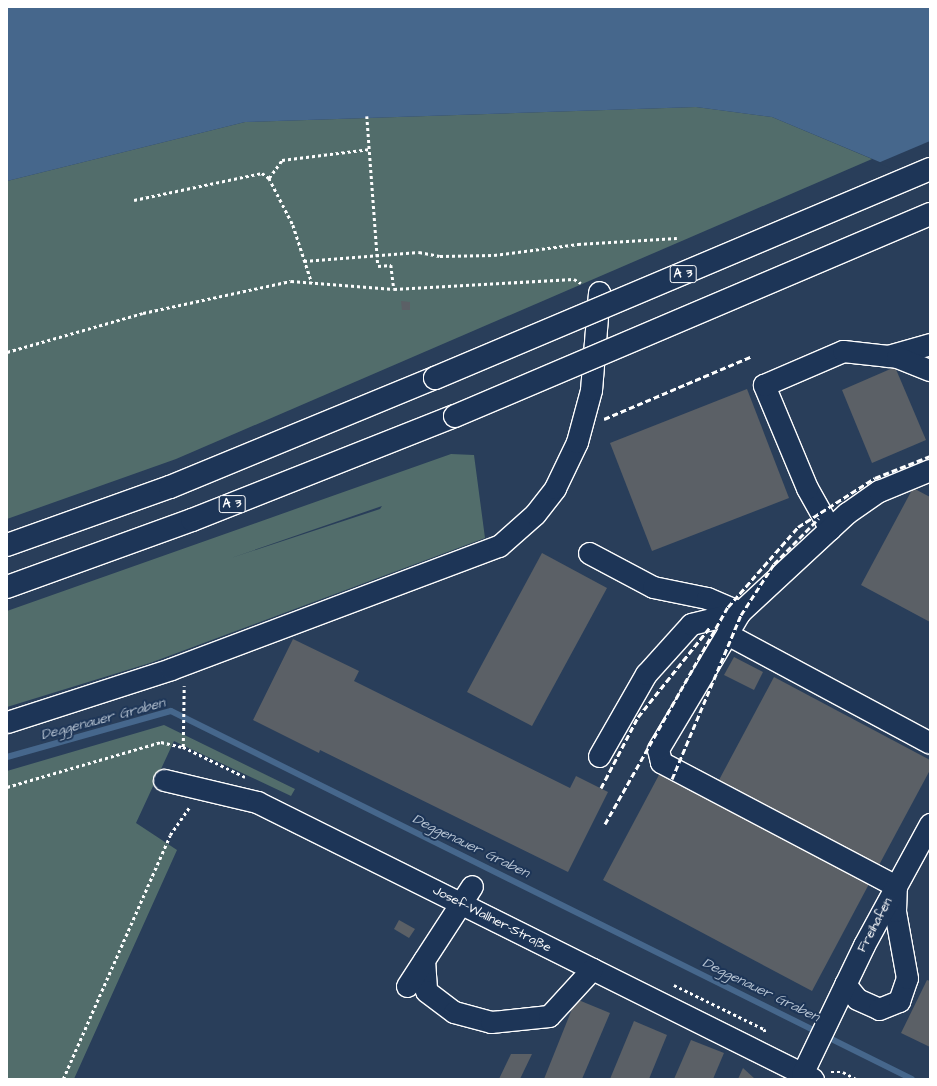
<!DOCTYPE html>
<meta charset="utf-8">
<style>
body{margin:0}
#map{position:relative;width:937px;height:1086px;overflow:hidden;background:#293e5a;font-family:"Architects Daughter",sans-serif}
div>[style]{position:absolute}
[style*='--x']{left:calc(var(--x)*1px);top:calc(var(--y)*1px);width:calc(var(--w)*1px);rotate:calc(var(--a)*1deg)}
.green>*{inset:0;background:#526d6b}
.water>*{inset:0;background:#46678c}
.pier>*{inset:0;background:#293e5a}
.stream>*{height:6px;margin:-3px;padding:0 3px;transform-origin:3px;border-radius:3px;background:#46678c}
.building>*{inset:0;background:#5b6066}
.path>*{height:2.5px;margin-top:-1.25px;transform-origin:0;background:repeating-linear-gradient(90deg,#fff 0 3px,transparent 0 6px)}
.roads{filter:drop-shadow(1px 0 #fff) drop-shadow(-1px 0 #fff) drop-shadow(0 1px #fff) drop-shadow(0 -1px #fff)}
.minor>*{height:21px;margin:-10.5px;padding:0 10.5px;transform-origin:10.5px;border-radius:10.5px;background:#1d3557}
.highway>*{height:22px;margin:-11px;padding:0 11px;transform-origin:11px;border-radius:11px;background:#1d3557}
.rail>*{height:3px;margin-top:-1.5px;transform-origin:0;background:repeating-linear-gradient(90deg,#fff 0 6px,transparent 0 9px)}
.bridges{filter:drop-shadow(1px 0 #fff) drop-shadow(-1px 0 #fff) drop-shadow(0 1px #fff) drop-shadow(0 -1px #fff)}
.highway-bridge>*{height:22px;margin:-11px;padding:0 11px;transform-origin:11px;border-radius:11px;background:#1d3557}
span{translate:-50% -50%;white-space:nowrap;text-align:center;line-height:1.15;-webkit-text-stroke:4px #1d3557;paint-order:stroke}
.shield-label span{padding:1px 3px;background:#1d3557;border:1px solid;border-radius:3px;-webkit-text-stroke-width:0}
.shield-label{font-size:12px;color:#fff;font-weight:700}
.street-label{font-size:13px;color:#fff}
.water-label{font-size:14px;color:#b5c2d1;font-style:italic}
.frame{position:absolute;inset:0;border:8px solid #fff;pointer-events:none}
</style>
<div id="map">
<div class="green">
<i style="clip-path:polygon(696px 107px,772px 117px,872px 159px,176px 459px,7px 519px,7px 181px,245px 122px)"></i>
<i style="clip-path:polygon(evenodd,451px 454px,474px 455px,485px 538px,150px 663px,7px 707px,7px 611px,451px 454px,382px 506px,380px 509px,231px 558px,382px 506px)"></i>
<i style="clip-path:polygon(164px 725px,295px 789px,291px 796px,174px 741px,136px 823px,177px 850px,74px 1079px,7px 1079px,7px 771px)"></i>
</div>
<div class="water">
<i style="clip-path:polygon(7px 7px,930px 7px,930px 183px,772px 117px,696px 107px,245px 122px,7px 181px)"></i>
</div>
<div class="pier">
<i style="clip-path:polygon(930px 141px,930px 185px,878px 163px)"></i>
</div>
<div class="stream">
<i style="--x:7;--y:757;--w:170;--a:-15.7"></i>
<i style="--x:171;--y:711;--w:827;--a:26.41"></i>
</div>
<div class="building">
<i style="clip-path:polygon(401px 301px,410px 302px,410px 310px,402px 310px)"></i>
<i style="clip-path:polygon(895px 367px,926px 440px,872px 463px,842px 390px)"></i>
<i style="clip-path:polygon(747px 389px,789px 498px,652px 551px,610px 443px)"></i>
<i style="clip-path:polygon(913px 488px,930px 497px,930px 622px,861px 585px)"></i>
<i style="clip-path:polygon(542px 553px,607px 588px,532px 726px,467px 692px)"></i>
<i style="clip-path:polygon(293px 639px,359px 671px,354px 681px,570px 788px,576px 776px,608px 792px,568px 872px,320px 750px,319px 753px,253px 720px)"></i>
<i style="clip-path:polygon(734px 657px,763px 672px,754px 690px,724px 675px)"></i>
<i style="clip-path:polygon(774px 677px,930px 760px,930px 770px,879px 865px,719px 780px)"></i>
<i style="clip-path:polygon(660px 773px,869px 884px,812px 991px,603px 880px)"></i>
<i style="clip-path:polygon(399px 920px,415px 929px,409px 938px,394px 929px)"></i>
<i style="clip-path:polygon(927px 980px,930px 981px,930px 1047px,901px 1033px)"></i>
<i style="clip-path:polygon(576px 999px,610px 1013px,582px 1079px,544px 1079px)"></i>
<i style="clip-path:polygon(634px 1021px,667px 1035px,649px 1079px,610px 1079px)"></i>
<i style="clip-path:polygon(691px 1040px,724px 1053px,713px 1079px,674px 1079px)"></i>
<i style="clip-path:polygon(511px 1054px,532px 1054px,520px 1079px,499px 1079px)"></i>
<i style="clip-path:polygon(743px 1068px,755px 1079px,738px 1079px)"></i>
</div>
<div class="path">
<i style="--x:367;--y:116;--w:150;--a:85.8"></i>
<i style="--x:378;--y:266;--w:13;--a:-4"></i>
<i style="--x:391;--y:265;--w:24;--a:83"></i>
<i style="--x:269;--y:178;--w:22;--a:-54"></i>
<i style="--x:282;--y:160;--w:89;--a:-7.1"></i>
<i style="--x:134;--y:200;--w:131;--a:-11.9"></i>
<i style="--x:262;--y:173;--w:9;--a:36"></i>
<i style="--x:269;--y:178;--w:53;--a:62.9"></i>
<i style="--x:293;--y:225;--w:61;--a:71.9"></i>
<i style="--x:304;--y:261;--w:115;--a:-4.5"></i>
<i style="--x:419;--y:252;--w:21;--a:11"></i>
<i style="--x:440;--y:256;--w:54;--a:-1.1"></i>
<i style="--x:494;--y:255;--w:85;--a:-7.5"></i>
<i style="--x:578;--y:244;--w:99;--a:-3.5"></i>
<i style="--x:7;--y:352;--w:141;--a:-16"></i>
<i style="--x:143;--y:313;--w:151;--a:-12.2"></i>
<i style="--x:291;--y:281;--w:103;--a:4.4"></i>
<i style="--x:394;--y:289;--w:180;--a:-3.2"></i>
<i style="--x:574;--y:279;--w:8;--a:30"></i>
<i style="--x:183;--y:747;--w:61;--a:-89.1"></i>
<i style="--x:7;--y:787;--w:160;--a:-16.3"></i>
<i style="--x:161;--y:742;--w:23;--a:13"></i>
<i style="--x:183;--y:747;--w:69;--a:25.8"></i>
<i style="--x:674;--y:985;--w:100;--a:26.1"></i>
<i style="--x:764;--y:1029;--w:4;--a:63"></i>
<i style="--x:831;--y:1072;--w:12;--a:0"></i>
<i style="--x:843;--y:1072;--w:15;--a:28"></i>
<i style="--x:63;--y:1079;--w:266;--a:-66.3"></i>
<i style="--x:170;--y:835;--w:35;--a:-55"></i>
</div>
<div class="roads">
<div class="minor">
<i style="--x:888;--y:356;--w:44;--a:-15.9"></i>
<i style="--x:830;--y:529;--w:47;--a:-119.3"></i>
<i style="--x:807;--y:488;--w:112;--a:-112.7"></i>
<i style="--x:764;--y:385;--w:86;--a:-23.3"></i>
<i style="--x:843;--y:351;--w:54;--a:6.3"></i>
<i style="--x:897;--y:357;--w:35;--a:22"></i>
<i style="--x:589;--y:553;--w:72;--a:28"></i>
<i style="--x:653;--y:587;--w:55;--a:11.5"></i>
<i style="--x:707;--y:598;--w:36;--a:23"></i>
<i style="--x:727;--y:634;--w:230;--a:28.2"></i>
<i style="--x:7;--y:722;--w:172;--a:-17.9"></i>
<i style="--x:171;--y:669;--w:350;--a:-20.6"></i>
<i style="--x:499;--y:546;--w:48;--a:-41.6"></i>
<i style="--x:535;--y:514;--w:33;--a:-52"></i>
<i style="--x:555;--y:488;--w:51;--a:-64.4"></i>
<i style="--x:577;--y:442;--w:54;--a:-74.9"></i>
<i style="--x:591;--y:390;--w:98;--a:-85.3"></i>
<i style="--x:599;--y:756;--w:95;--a:-60.2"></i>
<i style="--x:646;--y:674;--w:67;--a:-48"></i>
<i style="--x:691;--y:624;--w:50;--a:-13.8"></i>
<i style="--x:164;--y:780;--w:96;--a:13.3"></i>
<i style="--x:257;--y:802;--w:621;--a:26.48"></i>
<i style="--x:424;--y:960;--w:31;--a:86"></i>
<i style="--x:426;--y:991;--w:35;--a:37"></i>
<i style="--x:454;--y:1012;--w:38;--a:15"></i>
<i style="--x:491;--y:1022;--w:58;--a:-5.9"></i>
<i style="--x:549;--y:1016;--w:64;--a:-47.5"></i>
<i style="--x:845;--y:984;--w:19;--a:51"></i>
<i style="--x:857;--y:999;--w:24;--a:24"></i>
<i style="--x:879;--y:1009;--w:22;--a:-22"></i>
<i style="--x:899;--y:1001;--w:24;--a:-71"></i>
<i style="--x:907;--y:978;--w:68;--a:-100.2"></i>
<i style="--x:895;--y:911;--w:25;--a:-88"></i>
<i style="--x:896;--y:886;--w:266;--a:-152.2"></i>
<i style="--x:661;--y:762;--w:13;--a:-103"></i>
<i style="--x:658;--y:749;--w:160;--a:-59.1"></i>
<i style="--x:740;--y:612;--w:146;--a:-42.8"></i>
<i style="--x:847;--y:513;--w:39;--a:-35"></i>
<i style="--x:879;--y:491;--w:55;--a:-22.4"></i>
<i style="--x:407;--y:986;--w:119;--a:-57"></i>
<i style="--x:802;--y:1074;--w:143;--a:-64.3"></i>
<i style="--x:864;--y:945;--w:138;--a:-61.4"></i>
</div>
<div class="highway">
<i style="--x:7;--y:545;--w:173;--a:-19.6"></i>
<i style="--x:170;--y:487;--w:287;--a:-22.4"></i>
<i style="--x:7;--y:587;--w:197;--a:-19.9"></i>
<i style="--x:192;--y:520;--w:283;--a:-21.6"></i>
</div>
</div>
<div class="rail">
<i style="--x:604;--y:419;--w:159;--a:-23"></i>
<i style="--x:672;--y:779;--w:178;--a:-67.2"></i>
<i style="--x:741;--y:615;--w:61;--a:-57.1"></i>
<i style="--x:774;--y:564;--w:64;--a:-45.6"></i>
<i style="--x:601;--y:788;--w:80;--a:-62.5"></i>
<i style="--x:638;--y:717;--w:115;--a:-51.3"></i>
<i style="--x:605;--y:824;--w:249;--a:-60.5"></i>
<i style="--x:728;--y:607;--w:106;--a:-48.8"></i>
<i style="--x:798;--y:527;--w:91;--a:-32.5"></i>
<i style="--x:875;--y:478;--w:59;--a:-21.8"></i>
</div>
<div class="bridges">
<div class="highway-bridge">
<i style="--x:435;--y:378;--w:537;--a:-22.89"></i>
<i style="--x:455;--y:416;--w:516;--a:-23.04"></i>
</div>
</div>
<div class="shield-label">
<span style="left:683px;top:274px">A 3</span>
<span style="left:232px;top:504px">A 3</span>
</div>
<div class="street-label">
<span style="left:492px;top:919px;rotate:27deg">Josef-Wallner-Straße</span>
<span style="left:875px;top:925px;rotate:-62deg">Freihafen</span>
</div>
<div class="water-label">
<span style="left:103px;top:719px;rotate:-15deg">Deggenauer Graben</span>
<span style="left:471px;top:846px;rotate:26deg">Deggenauer Graben</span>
<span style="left:761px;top:990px;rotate:26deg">Deggenauer Graben</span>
</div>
<div class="frame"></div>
</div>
